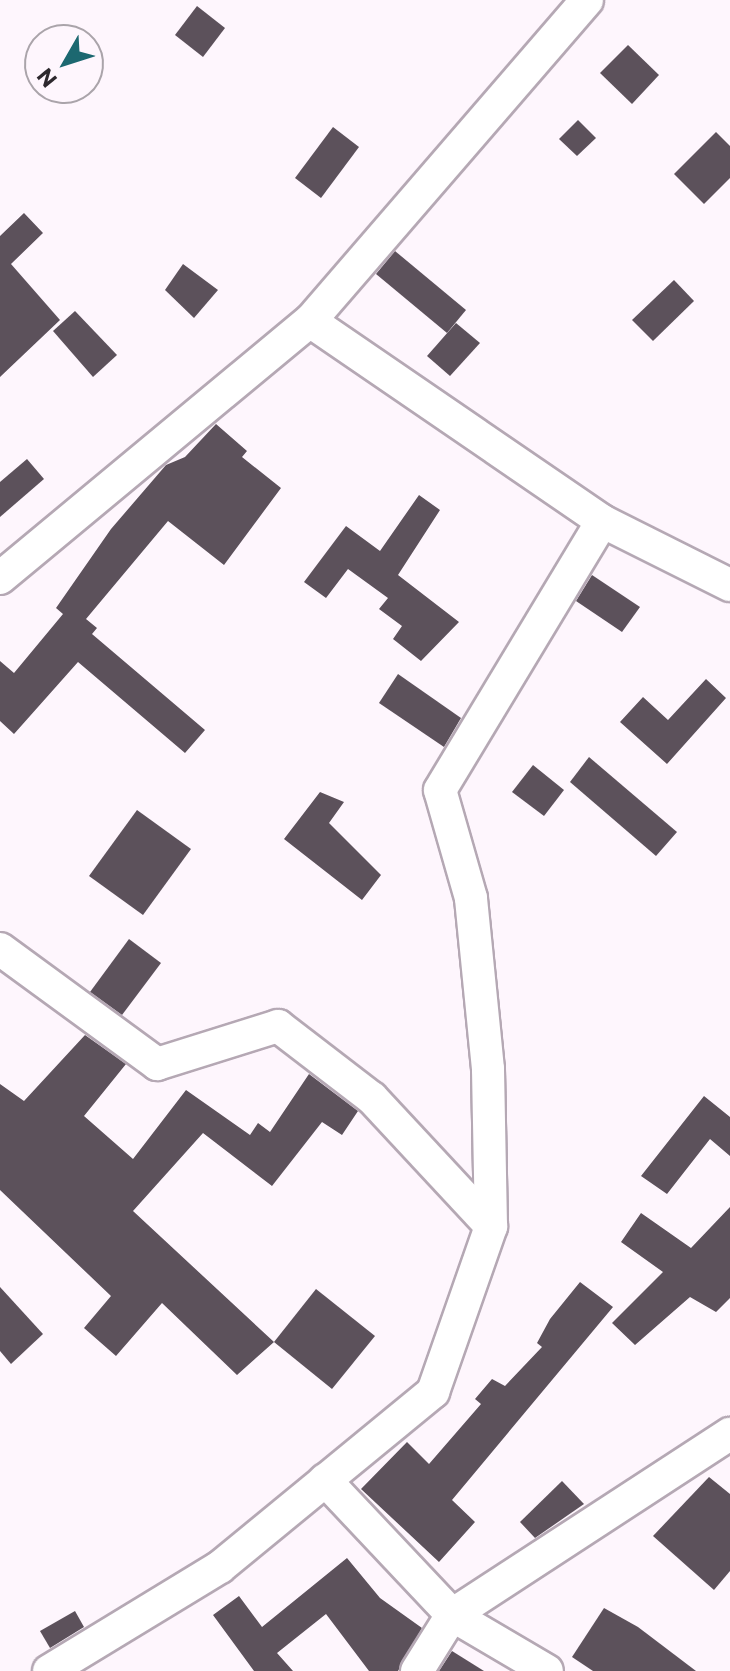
<!DOCTYPE html>
<style>
body{margin:0}
#map{position:relative;width:730px;height:1671px;overflow:hidden;background:#fef6fd;font-family:Commissioner,sans-serif}
div>[style]{position:absolute}
[style*='--x']{left:calc(var(--x)*1px);top:calc(var(--y)*1px);width:calc(var(--w)*1px);rotate:calc(var(--a)*1deg)}
.building>*{inset:0;background:#5c515b}
.roads{filter:drop-shadow(2px 0 #b5a8b4) drop-shadow(-2px 0 #b5a8b4) drop-shadow(0 2px #b5a8b4) drop-shadow(0 -2px #b5a8b4)}
.minor>*{height:32px;margin:-16px;padding:0 16px;transform-origin:16px;border-radius:16px;background:#fff}
span{translate:-50% -50%;white-space:nowrap;text-align:center;line-height:1.15;-webkit-text-stroke:8px #fef6fd;paint-order:stroke}
.north{position:absolute;left:24px;top:24px;width:80px;height:80px;box-sizing:border-box;background:#fef6fd;border:2px solid #aaa4aa;border-radius:50%;rotate:231deg;font-size:22px;font-weight:700;line-height:32px;text-align:center;color:#2d282d}
.north::after{content:'';display:block;margin:auto;width:28px;height:36px;background:#1c6870;clip-path:polygon(50% 0,100% 100%,50% 72%,0 100%)}
</style>
<div id="map">
<div class="building">
<i style="clip-path:polygon(197px 6px,225px 28px,203px 57px,175px 35px)"></i>
<i style="clip-path:polygon(628px 45px,659px 75px,632px 104px,600px 73px)"></i>
<i style="clip-path:polygon(578px 120px,596px 138px,577px 156px,559px 139px)"></i>
<i style="clip-path:polygon(333px 127px,359px 147px,321px 198px,295px 178px)"></i>
<i style="clip-path:polygon(716px 132px,730px 146px,730px 178px,704px 204px,674px 174px)"></i>
<i style="clip-path:polygon(24px 213px,43px 233px,11px 264px,60px 320px,0 377px,0 236px)"></i>
<i style="clip-path:polygon(395px 251px,466px 310px,447px 333px,376px 274px)"></i>
<i style="clip-path:polygon(183px 264px,218px 290px,194px 318px,165px 290px)"></i>
<i style="clip-path:polygon(674px 280px,694px 301px,653px 341px,632px 320px)"></i>
<i style="clip-path:polygon(75px 311px,117px 355px,93px 377px,53px 331px)"></i>
<i style="clip-path:polygon(456px 323px,480px 343px,450px 376px,427px 356px)"></i>
<i style="clip-path:polygon(216px 424px,247px 451px,242px 457px,281px 488px,224px 565px,168px 521px,86px 619px,97px 628px,92px 634px,205px 730px,185px 753px,78px 662px,14px 734px,0 721px,0 661px,14px 673px,63px 614px,56px 608px,111px 529px,166px 465px,185px 457px)"></i>
<i style="clip-path:polygon(27px 459px,44px 479px,0 517px,0 482px)"></i>
<i style="clip-path:polygon(419px 495px,440px 510px,398px 575px,459px 622px,421px 661px,393px 639px,402px 626px,379px 609px,388px 598px,348px 569px,326px 598px,304px 582px,346px 526px,380px 551px)"></i>
<i style="clip-path:polygon(592px 575px,640px 607px,622px 632px,576px 601px)"></i>
<i style="clip-path:polygon(398px 674px,461px 718px,444px 747px,379px 703px)"></i>
<i style="clip-path:polygon(706px 679px,726px 698px,667px 764px,620px 722px,643px 697px,668px 720px)"></i>
<i style="clip-path:polygon(589px 757px,677px 832px,656px 856px,570px 782px)"></i>
<i style="clip-path:polygon(533px 765px,564px 790px,544px 816px,512px 792px)"></i>
<i style="clip-path:polygon(320px 792px,344px 802px,329px 823px,381px 875px,362px 900px,284px 839px)"></i>
<i style="clip-path:polygon(137px 810px,191px 849px,143px 915px,89px 876px)"></i>
<i style="clip-path:polygon(129px 939px,161px 963px,122px 1015px,90px 992px)"></i>
<i style="clip-path:polygon(85px 1035px,126px 1064px,84px 1116px,133px 1159px,186px 1090px,250px 1135px,258px 1123px,270px 1132px,309px 1074px,358px 1111px,342px 1135px,322px 1122px,272px 1186px,203px 1133px,133px 1211px,274px 1342px,237px 1375px,162px 1303px,116px 1356px,84px 1328px,111px 1296px,0 1190px,0 1084px,24px 1101px)"></i>
<i style="clip-path:polygon(704px 1096px,730px 1117px,730px 1156px,710px 1139px,667px 1194px,641px 1176px)"></i>
<i style="clip-path:polygon(730px 1207px,730px 1298px,716px 1312px,690px 1297px,635px 1345px,612px 1323px,663px 1272px,621px 1242px,641px 1213px,691px 1248px)"></i>
<i style="clip-path:polygon(580px 1282px,613px 1307px,452px 1500px,475px 1522px,439px 1562px,361px 1489px,407px 1442px,429px 1464px,481px 1404px,475px 1399px,492px 1379px,505px 1386px,542px 1347px,537px 1343px,550px 1319px)"></i>
<i style="clip-path:polygon(0 1287px,43px 1334px,11px 1364px,0 1351px)"></i>
<i style="clip-path:polygon(316px 1289px,375px 1336px,332px 1389px,274px 1342px)"></i>
<i style="clip-path:polygon(709px 1477px,730px 1494px,730px 1571px,714px 1590px,653px 1536px)"></i>
<i style="clip-path:polygon(562px 1481px,584px 1504px,535px 1538px,520px 1522px)"></i>
<i style="clip-path:polygon(347px 1558px,380px 1598px,422px 1628px,398px 1671px,369px 1671px,326px 1614px,277px 1653px,293px 1671px,254px 1671px,213px 1615px,239px 1596px,262px 1627px)"></i>
<i style="clip-path:polygon(604px 1608px,638px 1627px,696px 1671px,593px 1671px,572px 1657px)"></i>
<i style="clip-path:polygon(75px 1611px,84px 1627px,50px 1648px,40px 1631px)"></i>
<i style="clip-path:polygon(452px 1651px,484px 1671px,439px 1671px)"></i>
</div>
<div class="roads">
<div class="minor">
<i style="--x:310;--y:321;--w:354;--a:34.4"></i>
<i style="--x:602;--y:521;--w:143;--a:26.6"></i>
<i style="--x:0;--y:578;--w:403;--a:-39.7"></i>
<i style="--x:310;--y:321;--w:424;--a:-49.2"></i>
<i style="--x:0;--y:949;--w:195;--a:36.2"></i>
<i style="--x:157;--y:1064;--w:127;--a:-17.4"></i>
<i style="--x:278;--y:1026;--w:118;--a:37.5"></i>
<i style="--x:372;--y:1098;--w:175;--a:47.1"></i>
<i style="--x:325;--y:1480;--w:185;--a:46.7"></i>
<i style="--x:452;--y:1615;--w:110;--a:30.5"></i>
<i style="--x:49;--y:1671;--w:200;--a:-31.3"></i>
<i style="--x:220;--y:1567;--w:276;--a:-39.4"></i>
<i style="--x:433;--y:1392;--w:176;--a:-70.7"></i>
<i style="--x:491;--y:1226;--w:157;--a:-91.1"></i>
<i style="--x:488;--y:1069;--w:172;--a:-95.7"></i>
<i style="--x:471;--y:898;--w:112;--a:-106"></i>
<i style="--x:440;--y:790;--w:314;--a:-58.9"></i>
<i style="--x:417;--y:1671;--w:66;--a:-58"></i>
<i style="--x:452;--y:1615;--w:332;--a:-33.1"></i>
</div>
</div>
<div class="north">N</div>
</div>
